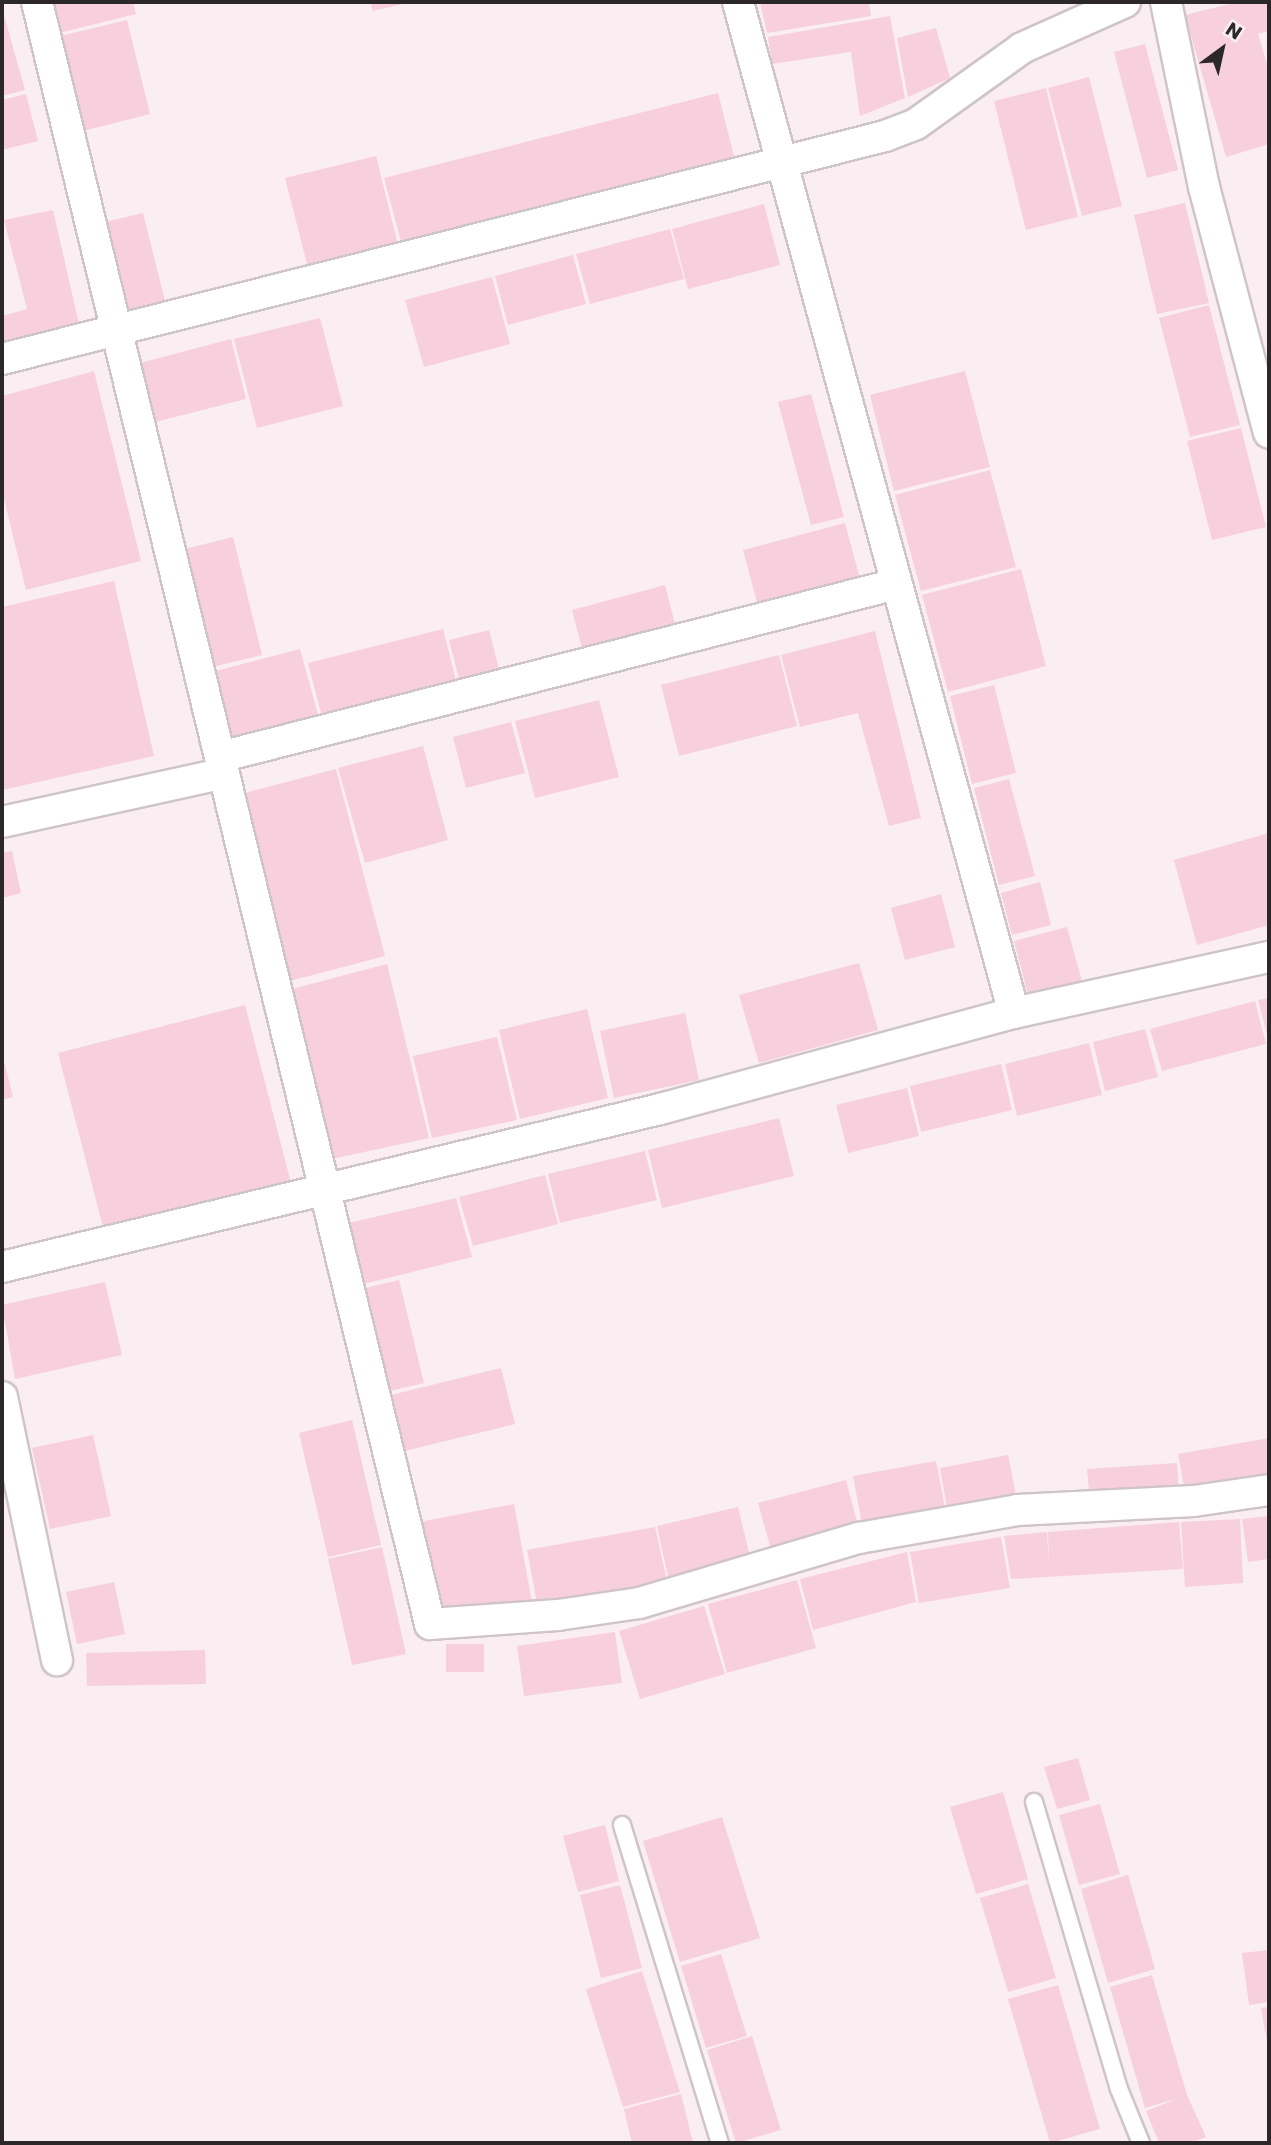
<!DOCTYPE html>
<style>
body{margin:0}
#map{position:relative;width:1271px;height:2145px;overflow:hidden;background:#faeef2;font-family:Poppins,sans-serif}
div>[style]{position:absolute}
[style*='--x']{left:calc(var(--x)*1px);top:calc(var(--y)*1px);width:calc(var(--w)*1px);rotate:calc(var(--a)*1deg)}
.building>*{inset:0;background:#f7cfdd}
.roads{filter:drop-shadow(2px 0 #cfc4c7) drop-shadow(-2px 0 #cfc4c7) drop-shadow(0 2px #cfc4c7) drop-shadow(0 -2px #cfc4c7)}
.service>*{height:16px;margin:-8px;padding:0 8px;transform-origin:8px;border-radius:8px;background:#fff}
.minor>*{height:30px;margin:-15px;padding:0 15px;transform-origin:15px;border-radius:15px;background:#fff}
span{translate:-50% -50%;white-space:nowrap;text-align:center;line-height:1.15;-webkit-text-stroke:5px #faeef2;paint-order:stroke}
.frame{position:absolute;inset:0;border:4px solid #2c2829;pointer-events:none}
.north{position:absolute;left:1187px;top:14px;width:70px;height:70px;-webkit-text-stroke:5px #faeef2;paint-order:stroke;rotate:33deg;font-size:19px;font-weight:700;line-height:28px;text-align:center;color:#2c2829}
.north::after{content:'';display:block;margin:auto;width:24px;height:32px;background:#2c2829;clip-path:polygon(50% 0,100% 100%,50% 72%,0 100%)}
</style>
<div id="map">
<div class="building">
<i style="clip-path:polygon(51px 2px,133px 2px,136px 14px,59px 33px)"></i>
<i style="clip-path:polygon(370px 2px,407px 2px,407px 3px,373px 11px)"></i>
<i style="clip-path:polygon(760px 2px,869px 2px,871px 16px,767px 33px)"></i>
<i style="clip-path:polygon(1238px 2px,1269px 2px,1269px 31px,1258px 34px,1269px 71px,1269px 144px,1226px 157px,1185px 15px)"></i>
<i style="clip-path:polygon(2px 8px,25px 90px,2px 96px)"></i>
<i style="clip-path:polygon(890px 16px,905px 98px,860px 116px,851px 52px,772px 64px,768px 37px)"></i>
<i style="clip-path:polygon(127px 20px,150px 114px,83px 131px,60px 36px)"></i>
<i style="clip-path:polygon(936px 28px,950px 78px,908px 97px,897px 38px)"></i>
<i style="clip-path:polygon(1145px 44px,1178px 170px,1147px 178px,1114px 52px)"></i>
<i style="clip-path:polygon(1089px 77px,1122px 206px,1082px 216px,1048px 88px)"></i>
<i style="clip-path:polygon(1046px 88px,1078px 217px,1026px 230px,994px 101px)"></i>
<i style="clip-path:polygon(718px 93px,735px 160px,402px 245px,384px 178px)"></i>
<i style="clip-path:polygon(26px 94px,38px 141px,2px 150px,2px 100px)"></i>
<i style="clip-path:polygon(376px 156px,398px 245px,308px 268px,285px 178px)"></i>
<i style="clip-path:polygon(1185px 203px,1209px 303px,1157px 314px,1134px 215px)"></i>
<i style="clip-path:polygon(764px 204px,780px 265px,688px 289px,672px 229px)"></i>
<i style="clip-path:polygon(53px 210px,79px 324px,2px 343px,2px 316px,27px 309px,4px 220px)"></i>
<i style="clip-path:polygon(143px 213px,165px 301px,128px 311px,105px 222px)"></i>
<i style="clip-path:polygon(670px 229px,684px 279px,590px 304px,576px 254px)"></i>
<i style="clip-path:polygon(573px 255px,586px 304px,508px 325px,495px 276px)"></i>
<i style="clip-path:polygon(492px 277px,510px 344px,424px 367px,405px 300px)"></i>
<i style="clip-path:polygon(1209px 305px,1240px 425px,1190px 437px,1159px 318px)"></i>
<i style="clip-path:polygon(320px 318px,343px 406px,257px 428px,234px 339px)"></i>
<i style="clip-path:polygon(231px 339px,246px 399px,155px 422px,140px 363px)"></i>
<i style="clip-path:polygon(94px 371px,141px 561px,26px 590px,2px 490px,2px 396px)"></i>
<i style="clip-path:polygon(965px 371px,990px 467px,894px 491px,870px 395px)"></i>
<i style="clip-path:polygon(811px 394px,844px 517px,811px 525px,778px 402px)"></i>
<i style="clip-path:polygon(1241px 428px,1266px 527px,1212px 540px,1187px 441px)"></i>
<i style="clip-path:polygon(990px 470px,1016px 567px,921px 591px,895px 495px)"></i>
<i style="clip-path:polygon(845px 523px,863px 590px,761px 617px,743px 550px)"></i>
<i style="clip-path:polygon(233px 537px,262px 655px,212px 667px,181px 550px)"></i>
<i style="clip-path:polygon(1021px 569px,1046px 666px,948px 692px,922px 595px)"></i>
<i style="clip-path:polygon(114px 581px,154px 756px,2px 790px,2px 607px)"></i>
<i style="clip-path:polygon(665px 585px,677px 632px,584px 656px,572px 610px)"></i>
<i style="clip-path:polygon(443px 629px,458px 688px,323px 721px,308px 663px)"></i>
<i style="clip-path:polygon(489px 630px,501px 677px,461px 687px,449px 640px)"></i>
<i style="clip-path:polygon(875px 631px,921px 818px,889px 826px,858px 713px,800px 727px,781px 655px)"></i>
<i style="clip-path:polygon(300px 649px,320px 722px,231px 746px,212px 672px)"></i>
<i style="clip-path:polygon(779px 655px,797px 726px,679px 756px,661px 685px)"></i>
<i style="clip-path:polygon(994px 685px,1016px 773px,972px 784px,950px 696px)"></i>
<i style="clip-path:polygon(599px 700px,619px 777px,535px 798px,515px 721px)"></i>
<i style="clip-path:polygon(511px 722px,525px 773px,466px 788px,453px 737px)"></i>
<i style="clip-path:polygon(423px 746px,448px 840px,365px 863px,338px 768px)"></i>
<i style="clip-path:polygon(336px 769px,385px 956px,286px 982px,237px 795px)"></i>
<i style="clip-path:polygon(1009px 779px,1035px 876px,999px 885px,974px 788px)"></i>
<i style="clip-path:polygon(1269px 833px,1269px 925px,1197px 945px,1174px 860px)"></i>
<i style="clip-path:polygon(12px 851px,21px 893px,2px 898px,2px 853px)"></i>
<i style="clip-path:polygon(1040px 882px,1051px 925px,1012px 935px,1001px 893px)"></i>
<i style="clip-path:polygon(941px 894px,955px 947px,905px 960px,891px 908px)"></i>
<i style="clip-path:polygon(1067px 927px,1082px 981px,1028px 995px,1014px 941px)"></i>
<i style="clip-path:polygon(859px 963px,878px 1030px,759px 1063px,739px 995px)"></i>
<i style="clip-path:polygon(387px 964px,429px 1138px,332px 1159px,288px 990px)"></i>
<i style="clip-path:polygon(1269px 998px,1269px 1038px,1268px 1038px,1258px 1000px)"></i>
<i style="clip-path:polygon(1255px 1001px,1266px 1044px,1162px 1071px,1150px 1029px)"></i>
<i style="clip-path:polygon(245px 1005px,291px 1183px,104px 1231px,58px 1053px)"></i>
<i style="clip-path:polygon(587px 1009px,608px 1098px,520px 1119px,499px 1030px)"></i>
<i style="clip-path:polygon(685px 1013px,699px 1080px,614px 1098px,600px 1031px)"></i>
<i style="clip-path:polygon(1145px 1029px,1158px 1077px,1105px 1091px,1093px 1042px)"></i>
<i style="clip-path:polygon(497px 1037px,517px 1120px,432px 1138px,413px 1056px)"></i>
<i style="clip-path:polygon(1089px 1043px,1102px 1095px,1017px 1116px,1005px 1064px)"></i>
<i style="clip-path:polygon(2px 1053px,13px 1097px,2px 1100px)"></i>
<i style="clip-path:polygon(1001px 1064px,1012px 1110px,921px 1132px,910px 1086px)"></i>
<i style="clip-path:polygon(907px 1088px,919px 1136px,848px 1153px,836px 1105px)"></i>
<i style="clip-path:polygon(779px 1118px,794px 1176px,662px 1208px,648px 1150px)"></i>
<i style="clip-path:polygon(645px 1151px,657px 1200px,560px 1223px,548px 1174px)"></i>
<i style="clip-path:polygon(545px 1175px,558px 1224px,473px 1246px,459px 1197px)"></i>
<i style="clip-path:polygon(456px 1198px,472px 1257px,364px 1284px,349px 1223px)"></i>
<i style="clip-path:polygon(399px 1280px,424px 1383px,390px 1391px,365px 1288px)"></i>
<i style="clip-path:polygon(105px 1282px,122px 1355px,15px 1379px,2px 1305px)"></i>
<i style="clip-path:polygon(501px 1368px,515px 1424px,405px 1451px,391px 1395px)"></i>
<i style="clip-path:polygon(352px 1420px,381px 1545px,328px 1557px,299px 1433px)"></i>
<i style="clip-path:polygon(93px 1435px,111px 1516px,50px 1529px,32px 1448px)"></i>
<i style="clip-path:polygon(1269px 1438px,1269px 1482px,1186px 1497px,1178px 1454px)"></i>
<i style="clip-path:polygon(1008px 1455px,1017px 1500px,948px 1513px,940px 1468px)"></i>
<i style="clip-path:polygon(936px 1461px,946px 1513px,863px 1529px,853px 1476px)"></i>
<i style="clip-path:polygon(1177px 1463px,1179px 1496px,1090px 1502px,1087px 1469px)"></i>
<i style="clip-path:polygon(846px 1480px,859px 1529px,772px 1553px,758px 1503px)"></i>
<i style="clip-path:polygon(514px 1504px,533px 1608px,439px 1614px,419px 1522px)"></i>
<i style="clip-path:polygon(738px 1507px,751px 1561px,669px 1581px,657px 1526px)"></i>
<i style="clip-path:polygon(1269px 1516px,1269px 1559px,1248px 1562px,1242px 1519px)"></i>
<i style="clip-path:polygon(1240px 1519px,1243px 1583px,1185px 1587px,1181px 1522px)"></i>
<i style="clip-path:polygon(1179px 1522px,1183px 1569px,1011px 1579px,1004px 1536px,1047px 1532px,1049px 1565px,1048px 1532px)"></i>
<i style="clip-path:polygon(655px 1527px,667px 1581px,538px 1608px,527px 1550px)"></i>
<i style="clip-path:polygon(1001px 1537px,1010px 1588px,919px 1603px,910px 1552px)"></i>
<i style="clip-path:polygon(382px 1547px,406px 1654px,352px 1665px,328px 1559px)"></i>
<i style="clip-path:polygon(907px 1552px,916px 1602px,813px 1630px,800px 1579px)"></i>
<i style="clip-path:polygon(797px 1580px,816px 1648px,727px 1673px,708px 1604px)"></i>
<i style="clip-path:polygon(114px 1582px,125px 1634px,77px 1644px,66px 1592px)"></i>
<i style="clip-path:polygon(704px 1606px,725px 1674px,640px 1699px,619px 1631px)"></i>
<i style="clip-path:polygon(615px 1632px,622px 1683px,524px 1696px,517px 1646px)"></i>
<i style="clip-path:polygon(446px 1644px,484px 1644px,484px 1672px,446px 1672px)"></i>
<i style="clip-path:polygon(205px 1650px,206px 1684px,87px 1686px,86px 1653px)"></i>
<i style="clip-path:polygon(1078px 1758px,1090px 1800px,1057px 1809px,1044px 1767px)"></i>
<i style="clip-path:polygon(1003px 1792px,1028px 1879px,976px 1894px,950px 1807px)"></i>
<i style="clip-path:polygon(1100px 1804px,1120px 1874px,1079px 1885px,1059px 1815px)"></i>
<i style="clip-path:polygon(722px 1817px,760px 1938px,680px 1962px,643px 1841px)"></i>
<i style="clip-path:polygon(605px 1825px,619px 1881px,578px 1892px,563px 1836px)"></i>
<i style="clip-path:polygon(1128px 1875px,1155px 1969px,1108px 1983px,1081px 1889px)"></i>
<i style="clip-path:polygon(1028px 1884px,1056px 1978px,1008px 1992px,980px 1898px)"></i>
<i style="clip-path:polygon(620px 1885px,642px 1968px,601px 1978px,580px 1895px)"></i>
<i style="clip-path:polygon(1269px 1950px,1269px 2002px,1249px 2005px,1242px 1953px)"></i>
<i style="clip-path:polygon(721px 1954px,747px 2036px,706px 2048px,681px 1966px)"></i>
<i style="clip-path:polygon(642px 1971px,680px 2092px,623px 2107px,586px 1989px)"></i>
<i style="clip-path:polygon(1152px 1975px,1187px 2095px,1206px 2137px,1190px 2143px,1159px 2143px,1146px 2111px,1179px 2098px,1145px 2108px,1110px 1987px)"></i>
<i style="clip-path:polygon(1058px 1985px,1100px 2129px,1050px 2143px,1008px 1999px)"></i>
<i style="clip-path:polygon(1269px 2007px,1269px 2047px,1268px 2047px,1261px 2008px)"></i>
<i style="clip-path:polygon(752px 2036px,781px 2130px,736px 2143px,707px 2050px)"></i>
<i style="clip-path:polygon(681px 2094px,693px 2143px,632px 2143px,624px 2109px)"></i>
</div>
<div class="roads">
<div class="service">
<i style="--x:1034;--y:1802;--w:299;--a:73.5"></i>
<i style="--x:1119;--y:2089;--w:58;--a:67.8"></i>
<i style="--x:622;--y:1825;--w:333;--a:72.9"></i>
</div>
<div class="minor">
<i style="--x:37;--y:2;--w:1669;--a:76.38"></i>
<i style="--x:430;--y:1624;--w:128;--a:-4"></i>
<i style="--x:558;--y:1615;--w:82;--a:-8.4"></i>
<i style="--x:639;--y:1603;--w:229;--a:-16.5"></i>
<i style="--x:859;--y:1538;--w:160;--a:-10"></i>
<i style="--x:1017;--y:1510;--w:177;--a:-2.9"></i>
<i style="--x:1194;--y:1501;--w:76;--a:-8.3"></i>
<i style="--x:738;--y:2;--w:1048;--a:74.73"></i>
<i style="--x:1166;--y:2;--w:189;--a:78.4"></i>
<i style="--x:1204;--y:187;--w:254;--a:75.2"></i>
<i style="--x:2;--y:359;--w:911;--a:-14.17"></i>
<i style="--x:885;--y:136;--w:33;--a:-21"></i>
<i style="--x:916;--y:124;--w:130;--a:-35.6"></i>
<i style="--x:1022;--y:48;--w:113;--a:-24.1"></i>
<i style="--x:220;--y:757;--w:698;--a:-14.35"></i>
<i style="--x:2;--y:822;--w:227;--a:-12.4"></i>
<i style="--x:2;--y:1267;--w:677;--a:-13.5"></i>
<i style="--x:660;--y:1109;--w:367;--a:-15.2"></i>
<i style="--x:1014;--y:1013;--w:261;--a:-12.4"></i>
<i style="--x:2;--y:1397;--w:269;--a:78.2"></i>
</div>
</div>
<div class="frame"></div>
<div class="north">N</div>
</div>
